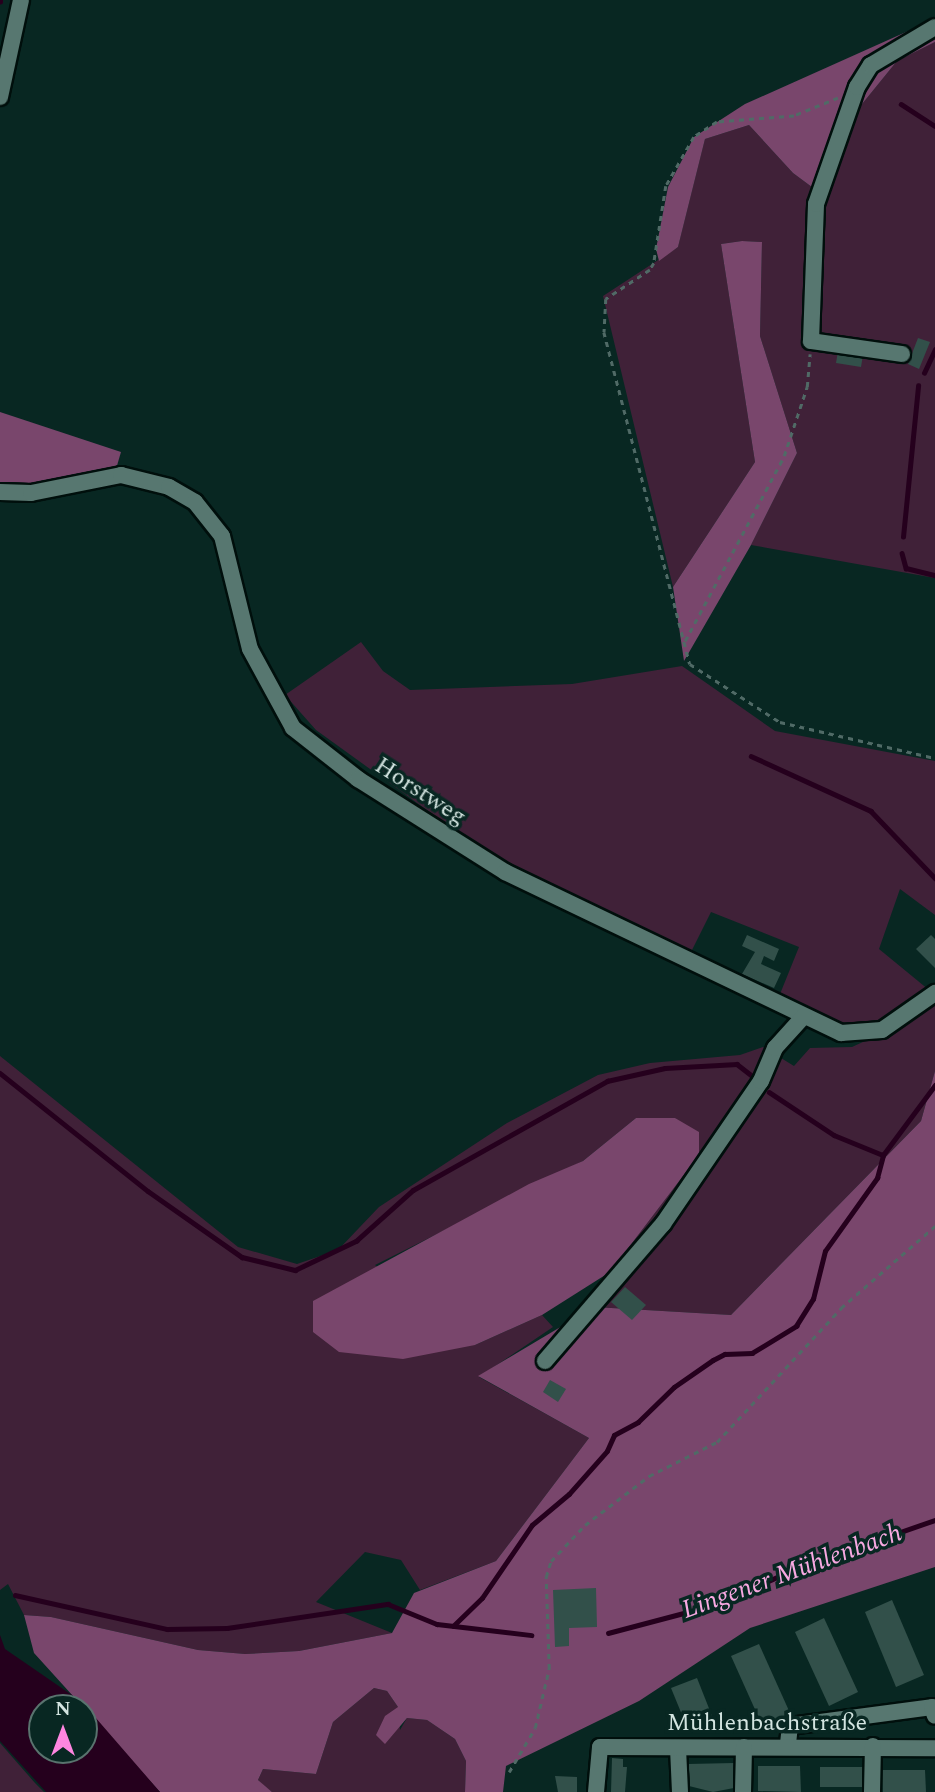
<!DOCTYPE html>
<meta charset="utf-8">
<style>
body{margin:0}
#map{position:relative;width:935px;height:1792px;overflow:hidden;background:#082722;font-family:Spectral,serif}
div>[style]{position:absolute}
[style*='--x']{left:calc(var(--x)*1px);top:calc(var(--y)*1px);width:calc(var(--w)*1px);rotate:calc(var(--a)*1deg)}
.green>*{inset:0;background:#402138}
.forest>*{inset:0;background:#79466c}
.water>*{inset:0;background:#25001d}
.stream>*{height:4.5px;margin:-2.25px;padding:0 2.25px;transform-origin:2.25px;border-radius:2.25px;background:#25001d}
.building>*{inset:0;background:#32504a}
.path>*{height:2.5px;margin-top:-1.25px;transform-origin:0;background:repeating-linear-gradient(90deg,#506a66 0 5px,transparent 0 10px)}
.roads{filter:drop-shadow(2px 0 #000f0c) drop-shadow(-2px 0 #000f0c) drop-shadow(0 2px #000f0c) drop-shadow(0 -2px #000f0c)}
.minor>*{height:16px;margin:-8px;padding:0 8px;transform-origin:8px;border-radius:8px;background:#577770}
span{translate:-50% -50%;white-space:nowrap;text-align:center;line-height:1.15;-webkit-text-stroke:7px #082722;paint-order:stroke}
.street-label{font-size:24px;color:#d3e4e0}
.water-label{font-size:26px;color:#f8a9e2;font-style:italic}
.north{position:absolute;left:28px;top:1694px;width:70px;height:70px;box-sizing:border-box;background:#082722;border:2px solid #59736e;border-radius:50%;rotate:0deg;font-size:19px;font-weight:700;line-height:28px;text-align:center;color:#d3e4e0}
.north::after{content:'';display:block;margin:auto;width:24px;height:32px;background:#fe86e0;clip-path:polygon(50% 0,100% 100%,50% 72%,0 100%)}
</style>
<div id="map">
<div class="green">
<i style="clip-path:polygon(935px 42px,935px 578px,751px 545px,797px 453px,760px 336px,762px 242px,742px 241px,721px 244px,755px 462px,673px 587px,603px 296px,678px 247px,705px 139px,749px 125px,793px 173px,824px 196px,858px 109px,897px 61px)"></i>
<i style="clip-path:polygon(361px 642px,383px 671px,410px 690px,572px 684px,682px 666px,775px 731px,935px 761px,935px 915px,900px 889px,879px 949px,929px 990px,935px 985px,935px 1071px,921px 1121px,731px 1315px,594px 1307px,610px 1272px,699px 1155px,675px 1118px,636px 1118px,583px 1161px,375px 1265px,475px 1345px,542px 1315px,553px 1327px,479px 1377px,589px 1438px,496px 1561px,420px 1590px,401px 1560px,365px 1552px,316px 1602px,392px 1633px,299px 1651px,245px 1654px,198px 1650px,51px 1617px,24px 1615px,8px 1584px,0 1590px,0 1056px,238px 1247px,297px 1264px,338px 1250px,379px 1207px,507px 1123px,598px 1075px,650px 1063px,740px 1055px,763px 1047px,794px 1066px,810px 1048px,852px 1047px,878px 1035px,875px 1022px,842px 1023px,780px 994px,799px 947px,711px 912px,689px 956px,549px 887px,467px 839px,316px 730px,285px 695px)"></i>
<i style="clip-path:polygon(374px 1688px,387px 1691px,398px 1707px,400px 1730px,407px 1718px,427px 1720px,455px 1739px,466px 1761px,465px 1792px,272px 1792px,264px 1786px,258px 1780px,263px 1769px,316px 1774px,333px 1722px)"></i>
<i style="clip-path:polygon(0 1743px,35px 1783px,44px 1792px,0 1792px)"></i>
</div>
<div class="forest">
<i style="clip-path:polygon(935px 19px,935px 42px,897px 61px,858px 109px,824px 196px,793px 173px,749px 125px,705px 139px,678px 247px,659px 261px,656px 249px,668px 187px,694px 137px,745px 104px)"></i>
<i style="clip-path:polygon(742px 241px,762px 242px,760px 336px,797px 453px,751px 545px,684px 661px,673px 587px,755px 462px,721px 244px)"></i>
<i style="clip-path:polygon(0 412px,121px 452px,116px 469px,29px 484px,0 482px)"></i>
<i style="clip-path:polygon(935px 1071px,935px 1567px,750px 1628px,639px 1701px,506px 1766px,503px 1792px,465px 1792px,466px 1761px,455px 1739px,427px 1720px,407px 1718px,385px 1744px,376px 1735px,385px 1716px,398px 1707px,387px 1691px,374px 1688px,333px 1722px,316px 1774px,263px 1769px,258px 1780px,272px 1792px,160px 1792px,34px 1653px,24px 1615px,51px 1617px,198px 1650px,245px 1654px,299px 1651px,392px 1633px,414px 1593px,496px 1561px,589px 1438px,478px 1376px,594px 1307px,731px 1315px,921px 1121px)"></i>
<i style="clip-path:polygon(636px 1118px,675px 1118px,699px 1132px,699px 1155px,610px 1272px,542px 1315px,475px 1345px,403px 1359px,339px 1352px,313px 1332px,313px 1301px,529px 1184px,583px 1161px)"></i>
</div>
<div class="water">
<i style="clip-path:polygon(evenodd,0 1635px,5px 1649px,82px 1702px,160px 1792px,46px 1792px,0 1741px,0 1635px,84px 1708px,84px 1750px,42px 1750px,42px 1708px,84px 1708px)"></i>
</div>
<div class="stream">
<i style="--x:0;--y:2;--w:2;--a:-90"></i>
<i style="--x:901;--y:104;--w:40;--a:32.9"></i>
<i style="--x:924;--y:373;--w:26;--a:-65"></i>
<i style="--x:903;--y:537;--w:152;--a:-84.3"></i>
<i style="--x:902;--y:553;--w:16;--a:75"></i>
<i style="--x:906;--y:568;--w:30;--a:14"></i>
<i style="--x:751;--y:756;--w:132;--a:24.6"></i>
<i style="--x:871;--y:811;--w:93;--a:46.3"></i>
<i style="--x:0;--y:1073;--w:189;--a:38.6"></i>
<i style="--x:148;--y:1191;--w:115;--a:35.1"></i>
<i style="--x:242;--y:1257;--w:55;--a:13.8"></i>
<i style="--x:295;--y:1270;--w:68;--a:-25.4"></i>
<i style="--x:356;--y:1241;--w:76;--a:-41.8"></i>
<i style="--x:413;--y:1190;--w:223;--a:-29.3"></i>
<i style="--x:607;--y:1081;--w:59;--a:-12.6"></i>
<i style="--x:665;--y:1068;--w:72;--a:-3.2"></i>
<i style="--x:737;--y:1064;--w:24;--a:38"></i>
<i style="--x:769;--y:1092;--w:78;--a:33.5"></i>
<i style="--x:834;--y:1135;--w:53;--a:22.2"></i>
<i style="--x:15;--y:1595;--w:156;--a:12.6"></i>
<i style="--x:167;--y:1629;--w:60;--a:-1"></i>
<i style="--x:227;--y:1628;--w:163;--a:-8.5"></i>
<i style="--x:388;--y:1604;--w:53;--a:22.2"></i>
<i style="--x:437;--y:1624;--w:95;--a:6.7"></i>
<i style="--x:453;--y:1626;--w:40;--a:-44"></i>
<i style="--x:482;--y:1598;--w:88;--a:-55.6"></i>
<i style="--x:532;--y:1525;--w:48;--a:-40"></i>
<i style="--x:569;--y:1494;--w:57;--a:-48.5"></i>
<i style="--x:607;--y:1451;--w:17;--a:-66"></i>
<i style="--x:614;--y:1435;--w:27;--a:-28"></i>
<i style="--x:638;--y:1422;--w:50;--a:-44.2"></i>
<i style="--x:674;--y:1387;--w:47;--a:-34.7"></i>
<i style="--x:713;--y:1360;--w:13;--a:-27"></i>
<i style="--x:725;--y:1354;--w:27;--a:-2"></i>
<i style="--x:752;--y:1353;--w:52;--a:-31.5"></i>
<i style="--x:796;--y:1326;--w:32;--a:-58"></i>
<i style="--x:813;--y:1299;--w:49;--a:-76"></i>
<i style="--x:825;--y:1251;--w:90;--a:-54.5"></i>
<i style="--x:877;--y:1178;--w:24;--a:-75"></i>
<i style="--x:883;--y:1155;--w:87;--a:-53.4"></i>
<i style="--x:608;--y:1633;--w:114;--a:-14.8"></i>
<i style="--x:718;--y:1604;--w:87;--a:-24.5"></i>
<i style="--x:797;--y:1568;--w:146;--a:-19.2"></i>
</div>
<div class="building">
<i style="clip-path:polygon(918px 338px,930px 342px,919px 369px,908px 364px)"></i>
<i style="clip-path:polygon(838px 351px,863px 355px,861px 367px,836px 363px)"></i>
<i style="clip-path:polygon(747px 935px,779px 949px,774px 961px,764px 956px,761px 964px,781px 973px,774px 988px,742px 974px,755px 952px,742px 946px)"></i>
<i style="clip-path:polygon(931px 935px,935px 939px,935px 968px,916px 949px)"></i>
<i style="clip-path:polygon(625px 1287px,646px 1305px,632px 1320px,611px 1302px)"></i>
<i style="clip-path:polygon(550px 1380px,566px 1389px,558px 1402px,543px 1392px)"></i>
<i style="clip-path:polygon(596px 1588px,597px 1627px,569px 1628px,569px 1646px,555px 1647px,553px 1590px)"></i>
<i style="clip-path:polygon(892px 1600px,924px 1675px,896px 1687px,865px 1612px)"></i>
<i style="clip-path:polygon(824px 1618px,858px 1692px,829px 1706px,795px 1632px)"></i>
<i style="clip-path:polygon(759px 1644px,790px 1713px,762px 1725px,731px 1656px)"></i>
<i style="clip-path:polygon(697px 1678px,712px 1716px,687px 1727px,671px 1688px)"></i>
<i style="clip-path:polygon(612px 1758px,623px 1759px,623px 1767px,627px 1767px,625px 1792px,611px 1792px)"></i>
<i style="clip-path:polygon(734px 1763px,734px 1788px,713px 1792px,689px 1786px,688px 1764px)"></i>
<i style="clip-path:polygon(758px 1766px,800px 1766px,801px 1792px,758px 1791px)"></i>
<i style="clip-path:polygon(820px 1767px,864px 1767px,864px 1787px,820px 1787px)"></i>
<i style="clip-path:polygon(882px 1770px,925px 1770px,926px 1792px,883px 1792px)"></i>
<i style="clip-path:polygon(555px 1776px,577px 1777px,577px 1792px,558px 1792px)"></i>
</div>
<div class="path">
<i style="--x:838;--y:98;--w:48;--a:157.8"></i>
<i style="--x:794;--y:116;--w:77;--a:175.5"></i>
<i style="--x:717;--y:122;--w:27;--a:147"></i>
<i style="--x:694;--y:137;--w:56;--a:119.7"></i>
<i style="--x:666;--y:186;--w:78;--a:98.9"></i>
<i style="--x:654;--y:263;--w:8;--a:120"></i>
<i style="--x:650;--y:270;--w:53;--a:146.6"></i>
<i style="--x:606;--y:299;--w:33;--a:93"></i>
<i style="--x:604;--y:332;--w:343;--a:75.5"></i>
<i style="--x:690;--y:664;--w:107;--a:32.8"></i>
<i style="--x:780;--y:722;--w:159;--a:13.1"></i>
<i style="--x:685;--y:641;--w:210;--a:-61.8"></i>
<i style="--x:784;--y:456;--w:73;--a:-71.6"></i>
<i style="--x:807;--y:387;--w:33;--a:-85"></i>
<i style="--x:509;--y:1772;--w:51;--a:-59.4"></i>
<i style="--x:535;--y:1728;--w:61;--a:-76.7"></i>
<i style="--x:549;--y:1669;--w:92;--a:-91.9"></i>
<i style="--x:546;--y:1577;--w:17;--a:-73"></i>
<i style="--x:551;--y:1561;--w:50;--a:-46.6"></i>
<i style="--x:585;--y:1525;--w:81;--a:-37.4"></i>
<i style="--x:649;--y:1476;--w:76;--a:-26.6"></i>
<i style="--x:717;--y:1442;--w:183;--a:-47.2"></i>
<i style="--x:841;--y:1308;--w:125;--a:-41.1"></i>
</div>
<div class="roads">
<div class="minor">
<i style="--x:0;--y:97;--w:99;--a:-77.8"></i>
<i style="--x:902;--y:354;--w:92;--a:-171.9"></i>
<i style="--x:811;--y:341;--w:137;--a:-87.9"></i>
<i style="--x:816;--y:204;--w:124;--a:-70.7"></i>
<i style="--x:857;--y:87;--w:26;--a:-58"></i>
<i style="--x:871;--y:65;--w:74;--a:-30.7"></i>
<i style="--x:0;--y:492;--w:31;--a:2"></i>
<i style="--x:31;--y:493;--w:92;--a:-11.3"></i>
<i style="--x:121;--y:475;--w:49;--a:14"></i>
<i style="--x:169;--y:487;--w:30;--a:30"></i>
<i style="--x:195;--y:502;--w:43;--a:51.5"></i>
<i style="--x:222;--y:536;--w:116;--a:76.1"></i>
<i style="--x:250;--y:649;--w:90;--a:61.4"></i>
<i style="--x:293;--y:728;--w:83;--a:38.1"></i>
<i style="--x:358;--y:779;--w:174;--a:32.3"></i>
<i style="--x:505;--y:872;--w:373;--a:25.6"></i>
<i style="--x:841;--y:1033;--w:41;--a:-4.2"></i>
<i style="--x:882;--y:1030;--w:65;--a:-34.9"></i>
<i style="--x:545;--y:1361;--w:181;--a:-49.3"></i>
<i style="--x:663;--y:1224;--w:173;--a:-55.6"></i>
<i style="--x:761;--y:1081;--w:36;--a:-67"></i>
<i style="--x:775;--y:1048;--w:43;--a:-47.8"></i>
<i style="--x:788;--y:1744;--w:18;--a:-84"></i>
<i style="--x:790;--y:1726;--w:143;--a:-7.6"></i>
<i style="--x:932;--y:1707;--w:9;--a:72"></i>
<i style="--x:678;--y:1748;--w:44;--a:87.4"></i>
<i style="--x:596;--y:1792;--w:45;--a:-84.9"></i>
<i style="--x:600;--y:1747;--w:335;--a:0.2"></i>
<i style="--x:743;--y:1792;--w:45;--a:-88.7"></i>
<i style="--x:872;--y:1792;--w:46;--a:-88.8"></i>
</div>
</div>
<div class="street-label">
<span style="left:420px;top:792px;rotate:33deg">Horstweg</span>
<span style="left:767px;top:1724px">Mühlenbachstraße</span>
</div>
<div class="water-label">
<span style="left:792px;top:1572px;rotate:-20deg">Lingener Mühlenbach</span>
</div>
<div class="north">N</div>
</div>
